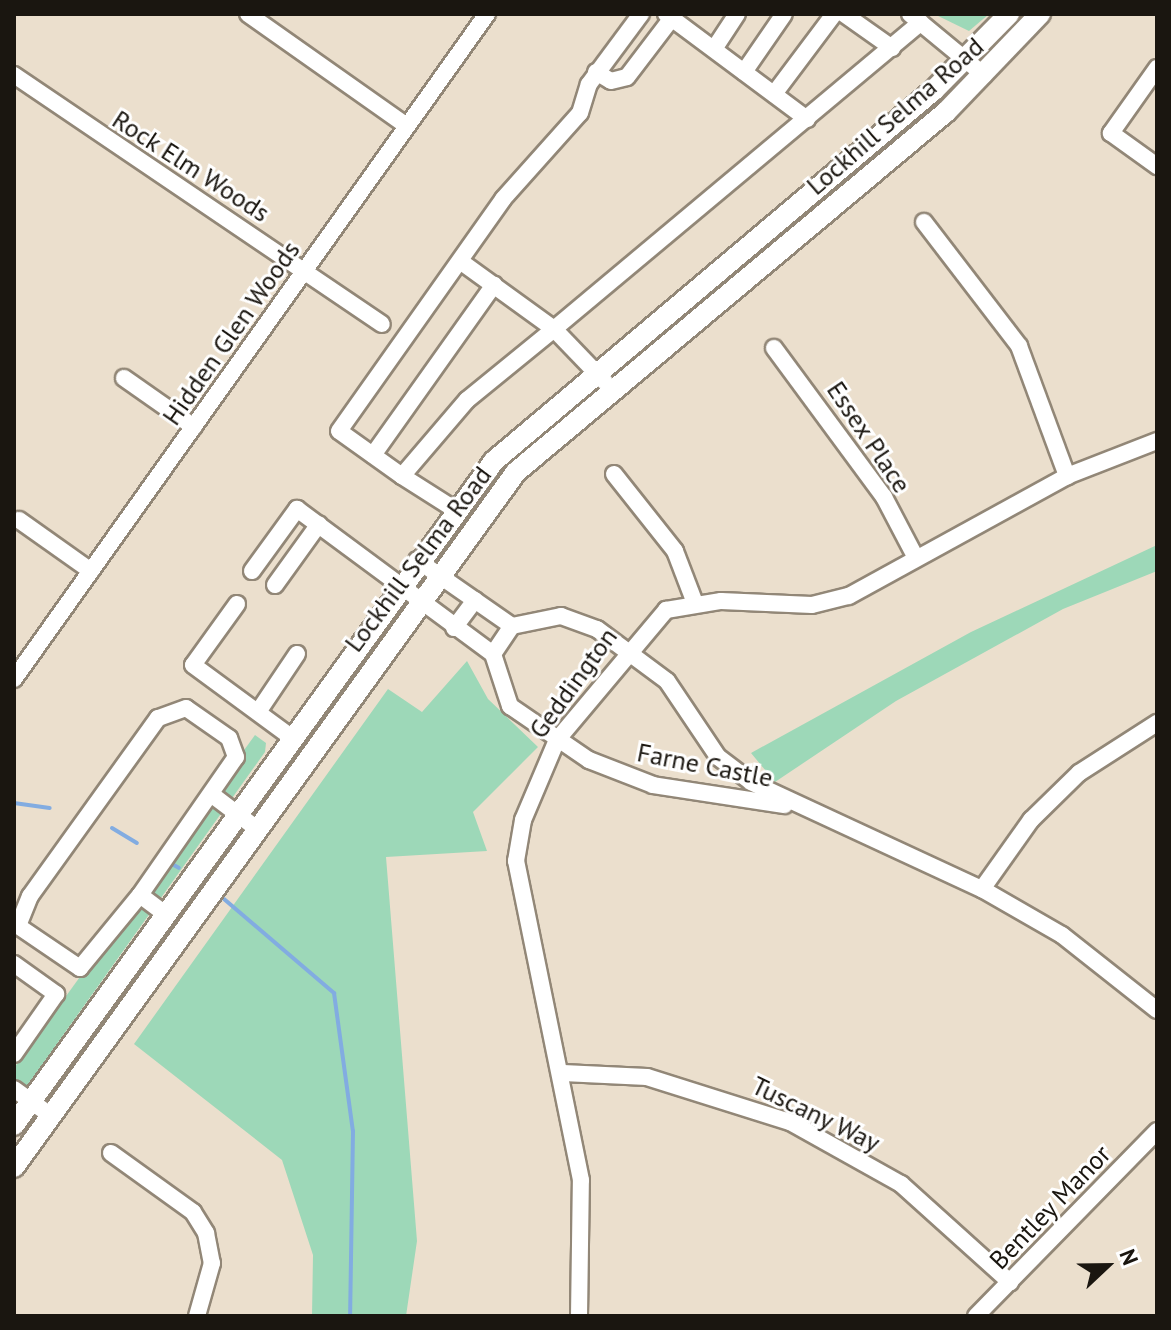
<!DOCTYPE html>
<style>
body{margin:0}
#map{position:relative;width:1171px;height:1330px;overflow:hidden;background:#ebdfcd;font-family:"PT Sans",sans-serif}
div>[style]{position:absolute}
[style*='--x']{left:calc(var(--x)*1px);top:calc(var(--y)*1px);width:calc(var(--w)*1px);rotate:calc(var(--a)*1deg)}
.green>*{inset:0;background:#9dd8b8}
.stream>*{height:4px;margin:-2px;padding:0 2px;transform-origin:2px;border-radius:2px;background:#82ace1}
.roads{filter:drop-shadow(2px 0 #928777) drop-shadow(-2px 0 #928777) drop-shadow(0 2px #928777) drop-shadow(0 -2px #928777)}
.minor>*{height:16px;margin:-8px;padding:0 8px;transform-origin:8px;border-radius:8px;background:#fff}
.major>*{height:20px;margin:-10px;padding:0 10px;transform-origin:10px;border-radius:10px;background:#fff}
span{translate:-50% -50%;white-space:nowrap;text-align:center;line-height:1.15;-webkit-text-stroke:6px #fff;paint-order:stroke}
.street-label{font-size:26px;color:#1a1610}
.frame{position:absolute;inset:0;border:16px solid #1a1610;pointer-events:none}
.north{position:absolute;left:1067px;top:1226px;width:80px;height:80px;-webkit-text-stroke:6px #fff;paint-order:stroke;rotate:68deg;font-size:22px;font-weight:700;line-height:32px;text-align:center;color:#1a1610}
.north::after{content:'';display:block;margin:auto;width:28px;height:36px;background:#1a1610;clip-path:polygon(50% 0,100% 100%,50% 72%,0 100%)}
</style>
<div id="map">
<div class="green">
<i style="clip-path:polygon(934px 14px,989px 14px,969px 31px)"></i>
<i style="clip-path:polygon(1157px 545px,1157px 571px,1063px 609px,896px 701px,775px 782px,751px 753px,971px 632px)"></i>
<i style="clip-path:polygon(467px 661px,488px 699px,538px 747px,473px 812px,487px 851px,386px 857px,417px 1241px,406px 1316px,312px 1316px,313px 1255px,282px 1160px,134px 1044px,388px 689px,422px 712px)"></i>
<i style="clip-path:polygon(255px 735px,266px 743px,265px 752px,14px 1104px,14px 1068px)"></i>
</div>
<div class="stream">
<i style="--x:14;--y:803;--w:36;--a:8"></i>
<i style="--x:112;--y:828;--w:29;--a:31"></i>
<i style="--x:170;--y:863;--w:10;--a:29"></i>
<i style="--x:224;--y:899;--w:145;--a:40.5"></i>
<i style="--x:334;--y:993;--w:139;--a:82.2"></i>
<i style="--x:353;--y:1131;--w:185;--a:90.9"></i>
</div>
<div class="roads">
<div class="minor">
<i style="--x:248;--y:14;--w:194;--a:35.2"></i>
<i style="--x:666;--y:14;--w:176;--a:36.7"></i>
<i style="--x:844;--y:14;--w:59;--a:35.3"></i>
<i style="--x:910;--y:14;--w:96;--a:39.5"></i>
<i style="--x:714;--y:49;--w:42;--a:-56.7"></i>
<i style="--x:1157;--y:68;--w:80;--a:125.3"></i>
<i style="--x:1111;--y:133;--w:57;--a:35.7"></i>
<i style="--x:596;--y:72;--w:17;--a:31"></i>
<i style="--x:611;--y:81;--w:16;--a:-14"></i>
<i style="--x:627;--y:77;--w:74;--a:-52.7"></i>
<i style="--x:744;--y:72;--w:70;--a:-55.4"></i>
<i style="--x:14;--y:75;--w:444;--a:34.1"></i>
<i style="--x:774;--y:94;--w:100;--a:-53.1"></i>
<i style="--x:924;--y:222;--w:156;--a:52.5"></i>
<i style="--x:1019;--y:346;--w:139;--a:69.7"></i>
<i style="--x:774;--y:348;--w:185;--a:53.6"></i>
<i style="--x:884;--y:497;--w:69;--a:62.3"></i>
<i style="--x:124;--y:378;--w:85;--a:35"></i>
<i style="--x:605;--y:382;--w:74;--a:-133.9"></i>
<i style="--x:554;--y:329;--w:478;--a:-39.9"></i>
<i style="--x:373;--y:455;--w:209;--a:-54.6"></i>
<i style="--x:614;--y:474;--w:98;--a:51.6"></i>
<i style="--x:675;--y:551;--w:56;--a:69"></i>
<i style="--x:402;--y:476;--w:77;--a:-144.5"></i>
<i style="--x:339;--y:431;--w:284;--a:-54.7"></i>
<i style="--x:503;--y:199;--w:115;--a:-48.2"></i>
<i style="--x:580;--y:113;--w:30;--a:-73"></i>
<i style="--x:589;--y:84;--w:87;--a:-53.4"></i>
<i style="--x:454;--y:509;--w:62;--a:-147.6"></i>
<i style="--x:402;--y:476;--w:100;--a:-49.5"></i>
<i style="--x:467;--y:400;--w:112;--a:-39.2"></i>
<i style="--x:554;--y:329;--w:116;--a:-144.1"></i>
<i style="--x:19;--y:520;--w:88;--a:35.3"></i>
<i style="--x:417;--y:560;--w:116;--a:34.8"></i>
<i style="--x:512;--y:626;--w:50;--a:-11.5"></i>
<i style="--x:561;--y:616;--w:38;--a:20"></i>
<i style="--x:597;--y:629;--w:87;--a:36.6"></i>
<i style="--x:667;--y:681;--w:92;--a:56.1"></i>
<i style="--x:718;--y:757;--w:41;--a:37.1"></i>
<i style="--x:751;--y:782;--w:255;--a:24.9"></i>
<i style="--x:982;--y:889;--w:92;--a:29.9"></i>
<i style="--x:1062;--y:935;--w:121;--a:38.3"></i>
<i style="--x:252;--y:571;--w:77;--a:-54"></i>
<i style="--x:297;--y:509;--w:244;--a:36.5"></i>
<i style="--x:493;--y:654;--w:55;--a:71.9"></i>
<i style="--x:510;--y:706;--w:96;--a:34.4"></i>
<i style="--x:589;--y:760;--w:69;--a:21.3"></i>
<i style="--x:653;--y:785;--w:133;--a:8.7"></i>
<i style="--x:275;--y:585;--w:75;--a:-54.2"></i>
<i style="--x:237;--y:604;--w:75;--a:125.8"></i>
<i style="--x:193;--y:665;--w:122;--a:36.3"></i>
<i style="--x:454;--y:628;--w:35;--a:-53"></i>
<i style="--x:493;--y:654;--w:34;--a:-56"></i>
<i style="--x:14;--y:679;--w:816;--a:-54.58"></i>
<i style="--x:258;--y:712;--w:70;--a:-56.1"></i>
<i style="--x:211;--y:794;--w:56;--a:37.1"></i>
<i style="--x:982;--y:889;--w:85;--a:-54.6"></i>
<i style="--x:1031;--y:820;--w:67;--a:-44.4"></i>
<i style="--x:1079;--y:773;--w:93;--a:-32.7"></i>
<i style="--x:140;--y:895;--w:168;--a:-55.2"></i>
<i style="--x:236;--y:757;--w:20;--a:-110"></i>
<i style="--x:229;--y:738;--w:52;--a:-145.1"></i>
<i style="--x:186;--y:708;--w:30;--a:160"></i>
<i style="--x:158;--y:718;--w:219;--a:125.7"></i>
<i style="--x:30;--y:896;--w:32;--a:112"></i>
<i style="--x:18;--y:926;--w:75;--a:34.1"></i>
<i style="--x:80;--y:968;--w:94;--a:-50.6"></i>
<i style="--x:140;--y:895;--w:31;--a:37"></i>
<i style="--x:14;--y:964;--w:52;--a:35.5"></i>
<i style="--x:56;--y:994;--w:73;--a:125"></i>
<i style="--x:563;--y:1073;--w:84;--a:2.7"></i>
<i style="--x:647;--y:1077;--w:150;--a:17.5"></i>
<i style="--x:790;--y:1122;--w:127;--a:29.2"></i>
<i style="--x:901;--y:1184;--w:147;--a:42"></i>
<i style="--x:14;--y:1089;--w:44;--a:35.8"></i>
<i style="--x:111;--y:1153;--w:101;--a:35.7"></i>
<i style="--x:193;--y:1212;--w:25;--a:58"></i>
<i style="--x:206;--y:1233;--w:31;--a:79"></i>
<i style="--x:212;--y:1263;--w:55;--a:105.8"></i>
<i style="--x:579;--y:1316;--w:136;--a:-89.2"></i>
<i style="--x:581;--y:1180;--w:326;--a:-101.5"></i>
<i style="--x:516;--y:861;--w:42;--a:-80.3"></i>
<i style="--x:523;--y:820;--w:87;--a:-67"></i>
<i style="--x:557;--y:740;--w:170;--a:-50"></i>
<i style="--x:666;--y:610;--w:56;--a:-9.3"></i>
<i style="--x:721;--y:601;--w:91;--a:2.5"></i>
<i style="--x:812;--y:605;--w:38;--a:-14"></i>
<i style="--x:849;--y:596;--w:249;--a:-28.8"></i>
<i style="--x:1067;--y:476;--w:97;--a:-21.3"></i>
<i style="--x:976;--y:1316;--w:259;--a:-45.6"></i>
</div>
<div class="major">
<i style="--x:14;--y:1125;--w:819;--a:-54.14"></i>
<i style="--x:494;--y:461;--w:576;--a:-40.14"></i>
<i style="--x:934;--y:90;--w:107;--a:-45.4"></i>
<i style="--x:14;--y:1167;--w:857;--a:-54.16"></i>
<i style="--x:516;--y:472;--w:561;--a:-39.94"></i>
<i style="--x:946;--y:112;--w:136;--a:-46.2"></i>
</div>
</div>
<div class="street-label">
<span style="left:895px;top:116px;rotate:-41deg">Lockhill Selma Road</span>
<span style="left:191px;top:166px;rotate:33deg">Rock Elm Woods</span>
<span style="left:231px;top:333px;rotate:-55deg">Hidden Glen Woods</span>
<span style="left:869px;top:437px;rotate:56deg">Essex Place</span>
<span style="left:418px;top:559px;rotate:-53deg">Lockhill Selma Road</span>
<span style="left:573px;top:683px;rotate:-54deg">Geddington</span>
<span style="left:705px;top:765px;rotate:11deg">Farne Castle</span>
<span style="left:816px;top:1114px;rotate:26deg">Tuscany Way</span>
<span style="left:1050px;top:1207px;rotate:-46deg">Bentley Manor</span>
</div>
<div class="frame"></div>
<div class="north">N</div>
</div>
